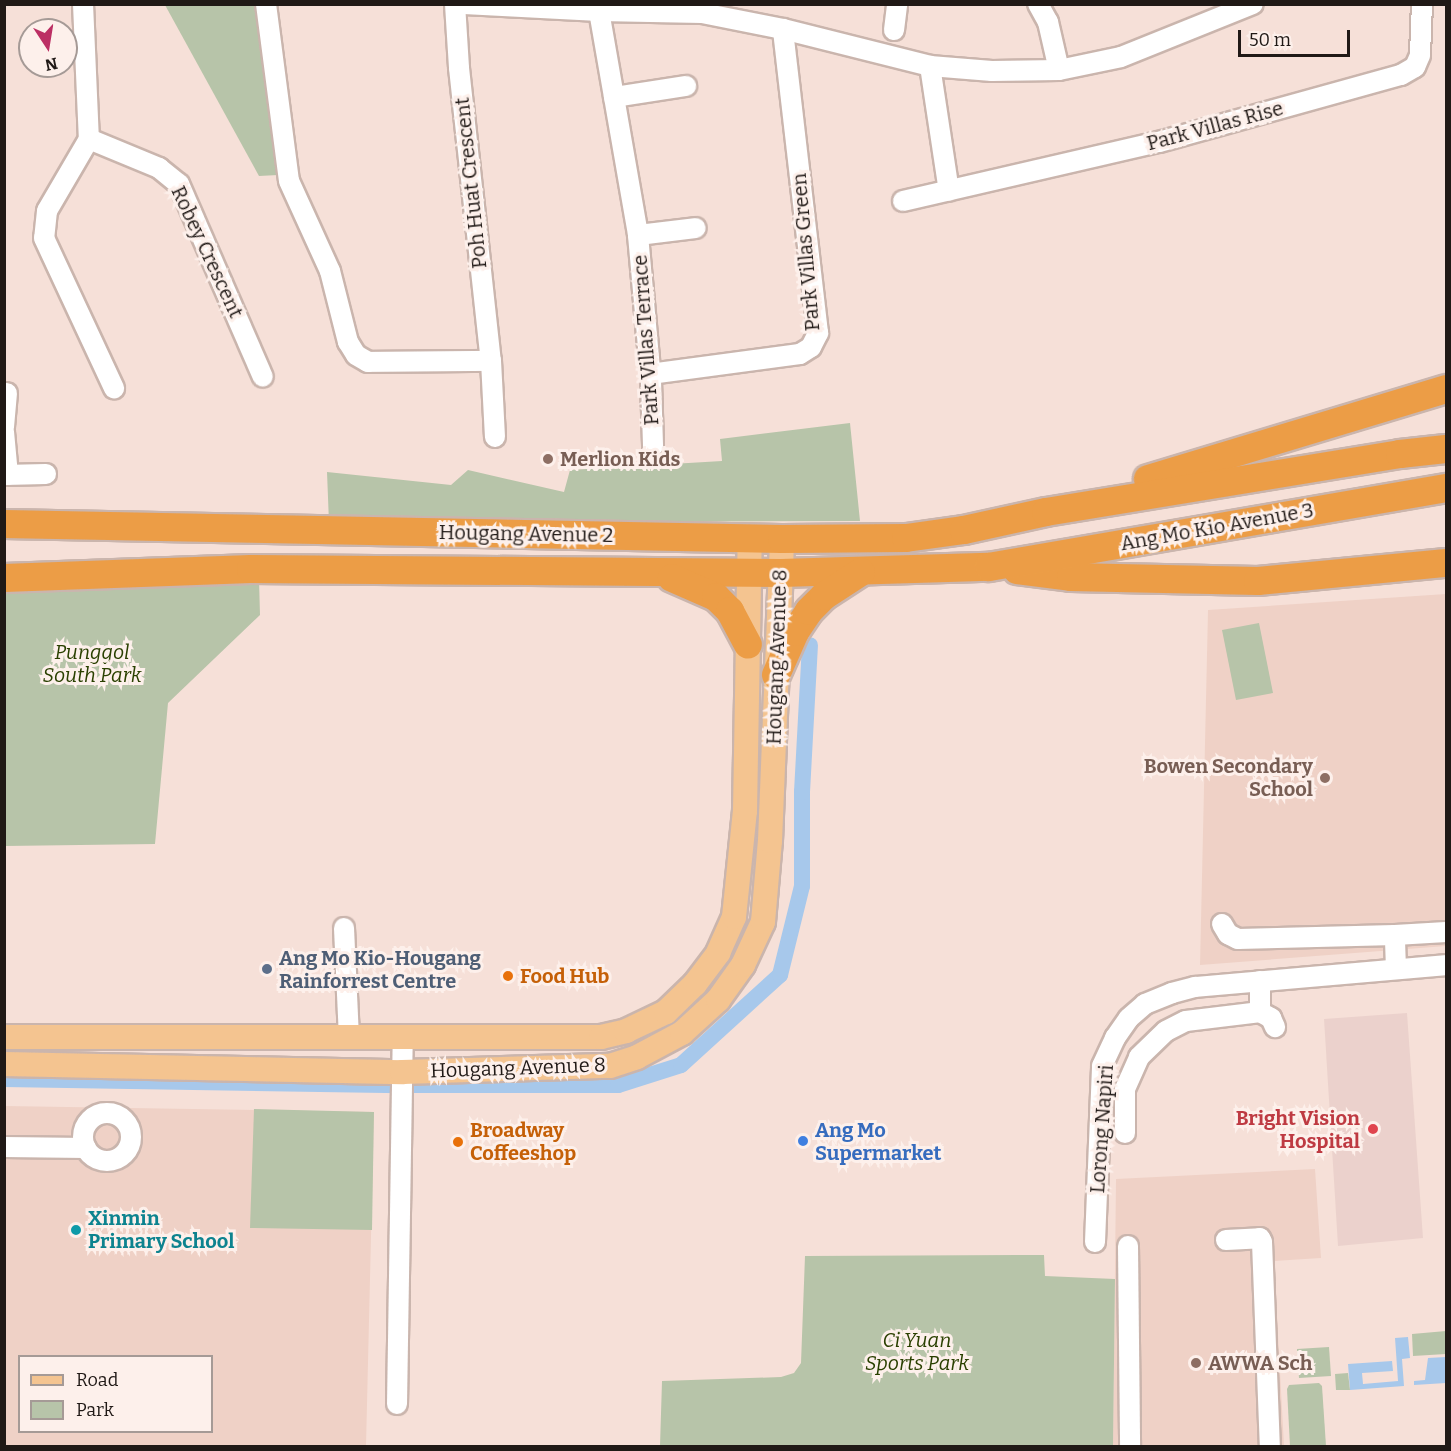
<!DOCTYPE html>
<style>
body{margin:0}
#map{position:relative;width:1451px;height:1451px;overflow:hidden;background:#f6e0d8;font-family:Bitter,serif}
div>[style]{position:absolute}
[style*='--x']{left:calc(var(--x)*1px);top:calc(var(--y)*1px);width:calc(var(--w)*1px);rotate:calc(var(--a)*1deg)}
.built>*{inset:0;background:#efd1c6}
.medical>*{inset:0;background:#ebd1cc}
.green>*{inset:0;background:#b7c4a9}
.water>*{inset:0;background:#a7c8eb}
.canal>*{height:16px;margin:-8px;padding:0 8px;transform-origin:8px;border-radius:8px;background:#a7c8eb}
.roads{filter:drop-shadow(2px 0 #cab5ad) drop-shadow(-2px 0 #cab5ad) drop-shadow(0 2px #cab5ad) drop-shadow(0 -2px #cab5ad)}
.minor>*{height:20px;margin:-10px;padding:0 10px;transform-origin:10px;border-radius:10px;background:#fff}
.minor>.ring{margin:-10px;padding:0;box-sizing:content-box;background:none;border:20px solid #fff;border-radius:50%}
.major>*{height:24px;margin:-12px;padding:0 12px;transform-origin:12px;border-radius:12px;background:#f4c490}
.highway>*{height:28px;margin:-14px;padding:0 14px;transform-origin:14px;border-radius:14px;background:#ec9d46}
.dots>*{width:16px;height:16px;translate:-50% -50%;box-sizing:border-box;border:3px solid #fdf0eb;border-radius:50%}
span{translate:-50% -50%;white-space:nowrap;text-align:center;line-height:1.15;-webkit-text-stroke:6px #fdf0eb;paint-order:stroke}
.street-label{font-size:20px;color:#201916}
.education-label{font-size:20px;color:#785e54;font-weight:700}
.left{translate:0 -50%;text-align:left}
.right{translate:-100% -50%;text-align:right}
.park-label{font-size:20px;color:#2a4000;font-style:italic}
.service-label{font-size:20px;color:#4e5e75;font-weight:700}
.food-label{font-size:20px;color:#c56008;font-weight:700}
.health-label{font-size:20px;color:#be3a42;font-weight:700}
.shop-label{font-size:20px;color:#366cbe;font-weight:700}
.culture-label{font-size:20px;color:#0d838f;font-weight:700}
.frame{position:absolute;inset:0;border:6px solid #201916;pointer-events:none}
.legend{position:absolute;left:18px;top:1355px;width:195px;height:78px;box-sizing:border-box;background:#fdf0eb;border:2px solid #a59a96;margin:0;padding:8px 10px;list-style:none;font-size:18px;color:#201916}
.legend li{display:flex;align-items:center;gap:12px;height:30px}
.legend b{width:30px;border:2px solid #a59a96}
.north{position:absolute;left:18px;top:18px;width:60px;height:60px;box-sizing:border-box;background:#fdf0eb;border:2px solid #a59a96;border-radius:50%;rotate:168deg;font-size:16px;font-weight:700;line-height:24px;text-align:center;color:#201916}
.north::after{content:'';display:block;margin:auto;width:21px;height:27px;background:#bc2f64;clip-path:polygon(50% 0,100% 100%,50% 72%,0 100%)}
.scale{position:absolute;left:1238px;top:30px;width:112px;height:27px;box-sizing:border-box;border:3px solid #201916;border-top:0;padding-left:8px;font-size:18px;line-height:21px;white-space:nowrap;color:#201916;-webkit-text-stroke:4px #fdf0eb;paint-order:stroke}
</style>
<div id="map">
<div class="built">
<i style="clip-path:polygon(1446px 594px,1446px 946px,1200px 965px,1208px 610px)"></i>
<i style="clip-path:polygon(evenodd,5px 1106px,374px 1112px,366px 1446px,5px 1446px,5px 1106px,20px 1356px,212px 1356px,212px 1432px,20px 1432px,20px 1356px)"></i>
<i style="clip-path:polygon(1315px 1169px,1321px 1258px,1274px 1261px,1284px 1446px,1113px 1446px,1116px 1179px)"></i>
</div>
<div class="medical">
<i style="clip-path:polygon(1407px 1013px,1423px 1238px,1338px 1246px,1324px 1019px)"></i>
</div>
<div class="green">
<i style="clip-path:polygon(165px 5px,257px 5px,278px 175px,259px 176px)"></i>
<i style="clip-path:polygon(850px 423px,860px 521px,568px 522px,452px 518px,329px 523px,327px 472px,451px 485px,468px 470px,564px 492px,570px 470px,722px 461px,720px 439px)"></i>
<i style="clip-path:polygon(4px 578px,259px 579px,260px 615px,168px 703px,155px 844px,5px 846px)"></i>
<i style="clip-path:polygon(1259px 623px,1273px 693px,1236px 700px,1222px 630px)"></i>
<i style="clip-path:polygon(254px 1109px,374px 1112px,372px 1230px,250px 1228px)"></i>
<i style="clip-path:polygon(1044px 1255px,1045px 1276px,1115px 1279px,1113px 1446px,660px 1446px,662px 1381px,781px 1377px,794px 1373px,801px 1363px,805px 1256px)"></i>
<i style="clip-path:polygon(1446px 1331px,1446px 1354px,1413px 1356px,1412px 1334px)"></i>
<i style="clip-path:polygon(1329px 1347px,1331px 1376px,1299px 1378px,1297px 1349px)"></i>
<i style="clip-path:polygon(1348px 1373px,1350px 1390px,1336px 1390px,1335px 1374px)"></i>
<i style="clip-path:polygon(1319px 1383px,1322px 1386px,1326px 1446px,1290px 1446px,1287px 1389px,1289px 1385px)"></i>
</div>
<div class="water">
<i style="clip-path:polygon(1408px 1337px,1410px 1358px,1402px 1359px,1404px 1386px,1350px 1390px,1348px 1364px,1392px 1361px,1393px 1371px,1362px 1373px,1363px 1384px,1398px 1381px,1395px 1338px)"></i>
<i style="clip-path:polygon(1446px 1357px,1446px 1383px,1414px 1385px,1414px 1381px,1425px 1380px,1428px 1358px)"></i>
</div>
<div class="canal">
<i style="--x:4;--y:1079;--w:398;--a:0.9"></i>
<i style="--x:402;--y:1085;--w:216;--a:0"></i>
<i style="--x:618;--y:1085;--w:66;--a:-17.6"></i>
<i style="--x:681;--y:1065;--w:134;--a:-42.3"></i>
<i style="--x:780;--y:975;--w:92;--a:-76.1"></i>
<i style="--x:802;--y:886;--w:94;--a:-90"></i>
<i style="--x:802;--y:792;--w:147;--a:-86.9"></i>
</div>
<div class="roads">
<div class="minor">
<i style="--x:83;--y:4;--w:135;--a:87.5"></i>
<i style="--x:89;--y:139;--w:83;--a:120.3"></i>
<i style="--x:47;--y:211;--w:27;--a:96"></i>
<i style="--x:44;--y:238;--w:166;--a:65"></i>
<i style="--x:266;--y:4;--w:178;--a:82.6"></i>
<i style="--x:289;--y:181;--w:99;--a:65.5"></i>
<i style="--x:330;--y:271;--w:73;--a:75.8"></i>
<i style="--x:348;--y:342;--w:15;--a:58"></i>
<i style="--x:356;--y:355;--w:14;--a:30"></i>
<i style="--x:368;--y:362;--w:123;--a:-0.5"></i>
<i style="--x:455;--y:4;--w:64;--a:86.4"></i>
<i style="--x:459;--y:68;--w:295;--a:83.8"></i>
<i style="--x:491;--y:361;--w:76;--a:87"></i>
<i style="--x:464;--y:4;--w:135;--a:3"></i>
<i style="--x:599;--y:11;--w:103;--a:1.1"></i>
<i style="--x:702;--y:13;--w:83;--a:11.2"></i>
<i style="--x:783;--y:29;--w:152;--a:14.1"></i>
<i style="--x:930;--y:66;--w:62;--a:4.6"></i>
<i style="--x:992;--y:71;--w:67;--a:-0.9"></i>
<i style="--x:1059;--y:70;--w:63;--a:-11.8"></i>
<i style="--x:1121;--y:57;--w:142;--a:-21.9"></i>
<i style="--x:1038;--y:4;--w:21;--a:61"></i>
<i style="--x:1048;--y:22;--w:49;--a:77.1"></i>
<i style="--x:599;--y:11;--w:227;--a:80.1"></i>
<i style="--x:638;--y:235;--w:147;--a:84.9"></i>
<i style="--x:651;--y:381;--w:65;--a:88.2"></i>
<i style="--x:894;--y:30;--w:26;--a:-83"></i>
<i style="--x:930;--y:66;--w:126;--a:81.4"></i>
<i style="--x:614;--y:97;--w:73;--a:-8.7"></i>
<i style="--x:89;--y:139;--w:76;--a:22.5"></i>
<i style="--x:159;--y:168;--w:26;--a:39"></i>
<i style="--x:179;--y:184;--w:210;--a:66.5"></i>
<i style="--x:903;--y:201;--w:263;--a:-13"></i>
<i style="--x:1159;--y:142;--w:251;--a:-15.5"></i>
<i style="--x:1401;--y:75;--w:16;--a:-30"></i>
<i style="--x:1415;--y:67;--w:13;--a:-67"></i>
<i style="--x:1420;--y:55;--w:51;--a:-87.8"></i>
<i style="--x:638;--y:235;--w:58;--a:-6.9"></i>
<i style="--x:650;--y:374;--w:151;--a:-7.6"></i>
<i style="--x:800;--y:354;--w:13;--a:-32"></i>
<i style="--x:811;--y:347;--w:16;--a:-63"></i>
<i style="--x:818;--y:333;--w:306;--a:-96.6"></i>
<i style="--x:4;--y:427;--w:34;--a:-85"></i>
<i style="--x:4;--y:432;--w:43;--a:84.7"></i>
<i style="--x:4;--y:475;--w:42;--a:-1.4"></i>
<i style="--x:1222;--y:924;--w:12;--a:59"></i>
<i style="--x:1228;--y:934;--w:11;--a:27"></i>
<i style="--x:1238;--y:939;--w:157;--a:-1.5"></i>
<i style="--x:344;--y:928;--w:109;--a:87.4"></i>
<i style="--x:1396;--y:969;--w:34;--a:-92"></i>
<i style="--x:1395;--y:935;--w:51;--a:-3.4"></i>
<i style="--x:1260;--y:1012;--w:13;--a:29"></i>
<i style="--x:1271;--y:1018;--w:10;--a:66"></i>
<i class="ring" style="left:83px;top:1113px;width:28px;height:28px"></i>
<i style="--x:1125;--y:1133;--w:44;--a:-90"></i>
<i style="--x:1125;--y:1089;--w:35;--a:-66"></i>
<i style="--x:1139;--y:1057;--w:37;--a:-44"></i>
<i style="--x:1166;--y:1031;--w:22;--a:-27"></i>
<i style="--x:1186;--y:1021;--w:75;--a:-6.9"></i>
<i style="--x:1260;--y:1012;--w:31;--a:-90"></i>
<i style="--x:4;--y:1147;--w:82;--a:0.7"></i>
<i style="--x:1226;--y:1240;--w:34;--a:-3"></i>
<i style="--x:1260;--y:1238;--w:4;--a:63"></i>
<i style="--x:1262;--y:1242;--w:204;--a:87.8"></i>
<i style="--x:1095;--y:1242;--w:176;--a:-87.7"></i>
<i style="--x:1102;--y:1066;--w:31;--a:-65"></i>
<i style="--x:1115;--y:1038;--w:24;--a:-55"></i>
<i style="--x:1129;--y:1018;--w:21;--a:-41"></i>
<i style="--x:1145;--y:1004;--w:29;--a:-22"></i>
<i style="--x:1172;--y:993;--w:24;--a:-15"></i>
<i style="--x:1195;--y:987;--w:252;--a:-5"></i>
<i style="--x:1128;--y:1246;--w:200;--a:89.4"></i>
<i style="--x:397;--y:1404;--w:366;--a:-89.1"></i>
</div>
<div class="major">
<i style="--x:4;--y:1037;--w:597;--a:0"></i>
<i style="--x:601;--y:1037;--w:26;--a:-13"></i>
<i style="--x:626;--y:1031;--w:44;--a:-25.4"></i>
<i style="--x:666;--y:1012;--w:40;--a:-44"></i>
<i style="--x:695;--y:984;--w:39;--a:-53"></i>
<i style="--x:718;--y:953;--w:39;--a:-66"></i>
<i style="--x:734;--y:917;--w:107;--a:-84.1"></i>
<i style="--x:745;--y:811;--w:273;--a:-89"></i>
<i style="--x:4;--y:1064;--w:398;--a:1.2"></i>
<i style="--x:402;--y:1072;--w:208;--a:-1.7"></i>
<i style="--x:610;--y:1066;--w:28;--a:-18"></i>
<i style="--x:637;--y:1057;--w:51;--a:-28.1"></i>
<i style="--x:682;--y:1033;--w:49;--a:-42.5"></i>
<i style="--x:718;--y:1000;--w:43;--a:-54.5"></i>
<i style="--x:743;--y:965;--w:47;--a:-65.1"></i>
<i style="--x:763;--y:922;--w:81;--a:-85.1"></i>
<i style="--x:770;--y:841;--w:302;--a:-87.7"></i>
</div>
<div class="highway">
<i style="--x:1148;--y:479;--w:311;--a:-16.8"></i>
<i style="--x:4;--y:524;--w:778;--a:1.1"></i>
<i style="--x:782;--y:539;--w:124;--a:-0.5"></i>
<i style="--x:906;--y:538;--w:59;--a:-7.9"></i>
<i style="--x:964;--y:530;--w:84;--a:-12.4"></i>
<i style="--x:1046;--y:512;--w:359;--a:-9.3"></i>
<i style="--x:1400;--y:454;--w:46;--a:-6.2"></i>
<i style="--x:1017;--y:570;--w:54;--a:7.4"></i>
<i style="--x:1071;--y:577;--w:187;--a:1.2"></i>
<i style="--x:1258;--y:581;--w:189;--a:-5.5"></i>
<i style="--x:4;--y:578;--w:247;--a:-2.1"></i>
<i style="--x:251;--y:569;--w:530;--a:0.43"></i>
<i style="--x:781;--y:573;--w:208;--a:-1.7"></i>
<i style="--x:989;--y:567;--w:464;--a:-9.8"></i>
<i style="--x:672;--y:578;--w:48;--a:23.4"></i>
<i style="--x:716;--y:597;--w:20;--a:45"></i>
<i style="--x:730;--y:611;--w:38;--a:62"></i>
<i style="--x:776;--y:675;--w:47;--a:-66.2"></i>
<i style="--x:795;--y:632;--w:25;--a:-56"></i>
<i style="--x:809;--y:611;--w:21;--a:-45"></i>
<i style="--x:824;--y:596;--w:44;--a:-33"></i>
</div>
</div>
<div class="dots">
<i style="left:548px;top:459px;background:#8d6e63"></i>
<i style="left:1325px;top:778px;background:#8d6e63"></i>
<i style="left:267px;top:969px;background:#5c6f8a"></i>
<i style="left:508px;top:976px;background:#e8710a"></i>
<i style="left:1373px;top:1129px;background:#e0444e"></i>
<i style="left:803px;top:1141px;background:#3f7fe0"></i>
<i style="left:458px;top:1142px;background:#e8710a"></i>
<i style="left:76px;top:1230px;background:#0f9aa8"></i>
<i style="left:1196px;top:1363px;background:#8d6e63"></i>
</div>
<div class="street-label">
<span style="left:1215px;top:126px;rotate:-15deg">Park Villas Rise</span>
<span style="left:471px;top:183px;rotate:-96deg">Poh Huat Crescent</span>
<span style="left:207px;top:252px;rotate:65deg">Robey Crescent</span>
<span style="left:806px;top:252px;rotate:-95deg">Park Villas Green</span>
<span style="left:646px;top:340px;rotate:-94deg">Park Villas Terrace</span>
<span style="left:1217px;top:527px;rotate:-10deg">Ang Mo Kio Avenue 3</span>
<span style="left:526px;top:534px;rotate:1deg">Hougang Avenue 2</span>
<span style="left:777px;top:657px;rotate:-88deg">Hougang Avenue 8</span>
<span style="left:518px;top:1068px;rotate:-2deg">Hougang Avenue 8</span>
<span style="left:1102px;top:1129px;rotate:-86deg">Lorong Napiri</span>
</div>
<div class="education-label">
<span class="left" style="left:560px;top:459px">Merlion Kids</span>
<span class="right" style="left:1313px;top:778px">Bowen Secondary<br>School</span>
<span class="left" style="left:1208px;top:1363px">AWWA Sch</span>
</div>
<div class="park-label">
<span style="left:92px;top:664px">Punggol<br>South Park</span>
<span style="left:917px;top:1352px">Ci Yuan<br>Sports Park</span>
</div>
<div class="service-label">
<span class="left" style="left:279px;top:970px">Ang Mo Kio-Hougang<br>Rainforrest Centre</span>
</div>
<div class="food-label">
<span class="left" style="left:520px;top:976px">Food Hub</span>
<span class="left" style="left:470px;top:1142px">Broadway<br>Coffeeshop</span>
</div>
<div class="health-label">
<span class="right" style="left:1360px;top:1130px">Bright Vision<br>Hospital</span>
</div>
<div class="shop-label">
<span class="left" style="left:815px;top:1142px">Ang Mo<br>Supermarket</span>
</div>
<div class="culture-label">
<span class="left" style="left:88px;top:1230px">Xinmin<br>Primary School</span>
</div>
<div class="frame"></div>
<ul class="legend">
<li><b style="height:8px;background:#f4c490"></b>Road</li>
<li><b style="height:16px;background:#b7c4a9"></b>Park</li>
</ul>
<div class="north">N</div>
<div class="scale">50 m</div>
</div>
